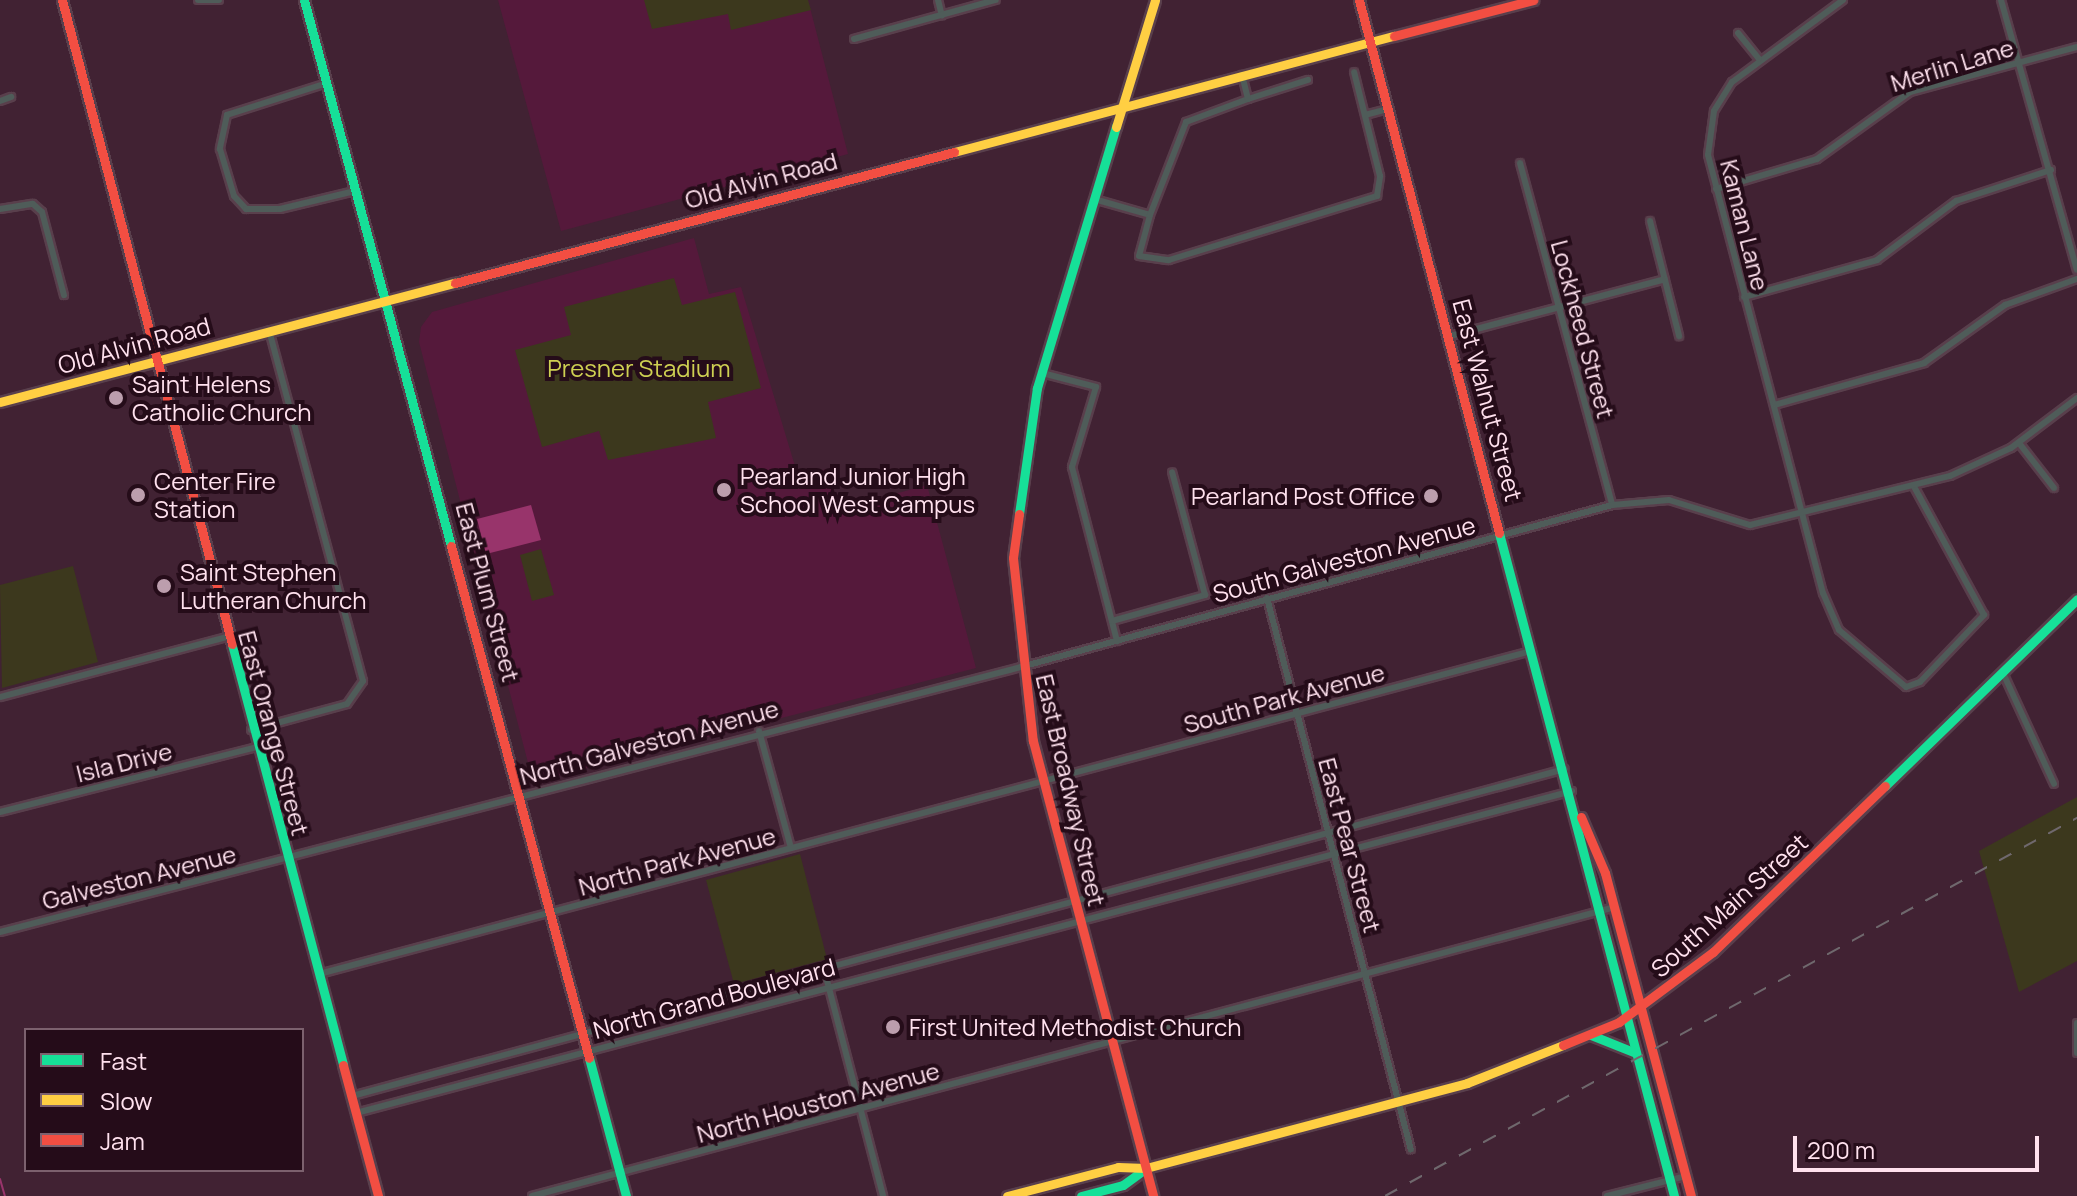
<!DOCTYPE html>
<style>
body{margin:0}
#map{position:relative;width:2077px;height:1196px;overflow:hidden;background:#412233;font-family:Manrope,sans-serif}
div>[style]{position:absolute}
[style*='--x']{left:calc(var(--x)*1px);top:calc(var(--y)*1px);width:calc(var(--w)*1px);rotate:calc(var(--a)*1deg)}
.built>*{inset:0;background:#55193b}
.green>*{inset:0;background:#3c381d}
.water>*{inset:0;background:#98346b}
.stream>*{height:2px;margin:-1px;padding:0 1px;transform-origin:1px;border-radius:1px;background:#98346b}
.roads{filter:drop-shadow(2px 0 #593f4c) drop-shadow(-2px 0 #593f4c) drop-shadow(0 2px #593f4c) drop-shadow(0 -2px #593f4c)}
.street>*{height:6px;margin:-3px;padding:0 3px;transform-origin:3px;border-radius:3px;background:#4f5c59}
.fast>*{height:9px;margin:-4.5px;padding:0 4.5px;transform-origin:4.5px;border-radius:4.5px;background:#16e098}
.slow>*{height:9px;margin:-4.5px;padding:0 4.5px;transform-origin:4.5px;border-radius:4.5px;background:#ffcf43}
.jam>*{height:9px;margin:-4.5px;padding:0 4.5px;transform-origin:4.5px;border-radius:4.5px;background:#f24e42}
.rail>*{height:2px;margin-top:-1px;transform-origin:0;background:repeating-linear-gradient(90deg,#6f686d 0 14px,transparent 0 28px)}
.dots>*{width:22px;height:22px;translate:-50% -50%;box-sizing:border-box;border:4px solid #250c19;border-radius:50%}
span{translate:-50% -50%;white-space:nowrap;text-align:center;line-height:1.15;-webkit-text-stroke:8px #250c19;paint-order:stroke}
.street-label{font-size:24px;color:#ffe1ee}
.park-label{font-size:24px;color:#ced052}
.poi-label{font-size:24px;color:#ffe1ee}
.left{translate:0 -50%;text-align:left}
.right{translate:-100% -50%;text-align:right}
.legend{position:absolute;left:24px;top:1028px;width:280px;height:144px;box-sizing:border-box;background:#250c19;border:2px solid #7c616e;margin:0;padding:10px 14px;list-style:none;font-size:24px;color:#ffe1ee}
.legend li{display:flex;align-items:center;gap:16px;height:40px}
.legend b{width:40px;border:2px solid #7c616e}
.scale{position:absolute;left:1793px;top:1136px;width:246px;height:36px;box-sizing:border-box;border:4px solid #ffe1ee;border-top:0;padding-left:10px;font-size:24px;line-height:28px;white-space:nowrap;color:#ffe1ee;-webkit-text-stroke:6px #250c19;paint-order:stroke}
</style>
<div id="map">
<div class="built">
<i style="clip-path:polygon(498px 0,808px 0,848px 154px,561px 231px)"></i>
<i style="clip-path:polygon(694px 238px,709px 294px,741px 287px,798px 476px,827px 469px,834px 497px,845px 495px,855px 505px,927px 485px,976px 668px,533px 782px,419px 342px,421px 327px,432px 312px)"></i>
</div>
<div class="green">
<i style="clip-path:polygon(644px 0,808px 0,811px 10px,731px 30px,728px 14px,652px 29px)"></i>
<i style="clip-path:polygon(674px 278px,682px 305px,735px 292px,761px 388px,708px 402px,716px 438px,608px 460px,599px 431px,542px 447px,515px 350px,571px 335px,564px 307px)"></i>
<i style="clip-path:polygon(541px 549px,554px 595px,532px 601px,520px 555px)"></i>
<i style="clip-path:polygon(73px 566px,98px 662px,2px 688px,0 585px)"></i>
<i style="clip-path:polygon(2077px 797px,2077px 961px,2019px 992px,1979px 851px)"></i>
<i style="clip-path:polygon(800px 854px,827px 959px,734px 984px,706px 880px)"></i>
</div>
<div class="water">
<i style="clip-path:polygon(531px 505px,541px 540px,486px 554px,477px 519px)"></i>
</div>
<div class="stream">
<i style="--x:0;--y:1179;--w:18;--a:74"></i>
</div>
<div class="roads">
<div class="street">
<i style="--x:198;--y:0;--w:21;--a:0"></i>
<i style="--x:938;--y:0;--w:16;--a:76"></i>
<i style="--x:1843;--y:0;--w:138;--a:143.5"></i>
<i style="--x:1732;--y:82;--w:34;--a:122"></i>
<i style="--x:1714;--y:111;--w:44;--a:97.8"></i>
<i style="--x:1708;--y:155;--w:453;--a:75.3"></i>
<i style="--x:1823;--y:593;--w:40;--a:66.6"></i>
<i style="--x:1839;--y:630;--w:88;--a:40.4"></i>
<i style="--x:1906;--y:687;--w:15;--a:-20"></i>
<i style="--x:1920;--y:682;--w:93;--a:-46.3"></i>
<i style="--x:1984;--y:615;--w:148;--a:-118.6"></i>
<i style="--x:2001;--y:0;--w:280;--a:74.3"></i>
<i style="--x:1738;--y:33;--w:33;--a:51"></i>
<i style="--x:854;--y:39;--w:147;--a:-15.4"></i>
<i style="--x:327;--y:83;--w:105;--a:162.3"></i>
<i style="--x:227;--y:115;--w:35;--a:102"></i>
<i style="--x:220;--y:149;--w:49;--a:73.4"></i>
<i style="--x:234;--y:196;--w:18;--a:47"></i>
<i style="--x:246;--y:209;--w:34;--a:0"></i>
<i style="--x:280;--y:209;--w:77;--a:-13.5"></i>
<i style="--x:1248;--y:99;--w:63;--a:-17.6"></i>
<i style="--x:0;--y:101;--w:12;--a:-20"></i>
<i style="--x:1365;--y:115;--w:24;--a:-15"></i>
<i style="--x:1520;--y:163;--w:354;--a:74.9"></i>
<i style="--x:1716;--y:189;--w:105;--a:-16.5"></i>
<i style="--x:1817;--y:159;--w:115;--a:-35.8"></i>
<i style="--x:1910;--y:92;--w:173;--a:-15.1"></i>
<i style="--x:1094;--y:199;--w:58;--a:15.9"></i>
<i style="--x:1150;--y:215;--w:42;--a:105"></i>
<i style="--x:1139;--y:256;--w:30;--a:8"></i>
<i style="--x:1169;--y:260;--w:218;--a:-17.1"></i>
<i style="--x:1377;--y:196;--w:20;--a:-81"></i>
<i style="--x:1380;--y:176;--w:107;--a:-104"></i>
<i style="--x:0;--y:209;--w:33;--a:-9"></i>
<i style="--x:33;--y:204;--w:12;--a:42"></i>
<i style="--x:42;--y:212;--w:86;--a:75.2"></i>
<i style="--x:1150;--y:215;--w:100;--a:-68.8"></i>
<i style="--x:1186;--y:122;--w:66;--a:-20.4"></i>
<i style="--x:1248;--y:99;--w:25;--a:-104"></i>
<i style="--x:1650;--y:221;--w:119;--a:75.8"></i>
<i style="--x:1744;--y:297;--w:138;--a:-15.5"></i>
<i style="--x:1877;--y:260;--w:99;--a:-36.8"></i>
<i style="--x:1956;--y:201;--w:100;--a:-18.1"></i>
<i style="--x:1450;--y:336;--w:222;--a:-14.8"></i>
<i style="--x:1042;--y:373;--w:56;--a:14.5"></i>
<i style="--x:1096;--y:387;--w:84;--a:106.7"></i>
<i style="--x:1072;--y:467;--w:180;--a:75.5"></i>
<i style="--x:1774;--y:405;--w:156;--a:-15.6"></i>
<i style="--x:1924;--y:363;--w:100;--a:-35.6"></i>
<i style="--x:2005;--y:305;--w:77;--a:-19.9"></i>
<i style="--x:2019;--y:443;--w:57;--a:52.1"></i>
<i style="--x:1267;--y:598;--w:570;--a:75.38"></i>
<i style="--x:1112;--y:621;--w:97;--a:-15.6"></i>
<i style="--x:1205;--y:595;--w:127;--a:-105"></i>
<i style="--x:2003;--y:673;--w:122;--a:65.3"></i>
<i style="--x:0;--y:697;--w:235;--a:-14.8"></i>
<i style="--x:251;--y:730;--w:99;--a:-15.2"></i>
<i style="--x:347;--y:704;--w:28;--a:-55"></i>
<i style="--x:363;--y:681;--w:363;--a:-105"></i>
<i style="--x:759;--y:731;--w:121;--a:74.7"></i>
<i style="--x:0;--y:812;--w:264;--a:-14.2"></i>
<i style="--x:0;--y:932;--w:1055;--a:-14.55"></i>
<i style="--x:1021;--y:667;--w:613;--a:-15.33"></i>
<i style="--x:1612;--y:505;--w:57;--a:-5"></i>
<i style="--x:1669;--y:500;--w:85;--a:17.2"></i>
<i style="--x:1750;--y:525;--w:206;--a:-13.8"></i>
<i style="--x:1950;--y:476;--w:67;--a:-24.7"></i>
<i style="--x:2011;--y:448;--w:83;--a:-37.1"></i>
<i style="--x:824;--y:969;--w:235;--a:75.4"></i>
<i style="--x:319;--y:974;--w:1254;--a:-14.92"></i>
<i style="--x:2077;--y:1023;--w:30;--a:90"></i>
<i style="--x:352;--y:1096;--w:1256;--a:-15.09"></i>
<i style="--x:356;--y:1113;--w:1258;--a:-14.83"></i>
<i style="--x:532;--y:1196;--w:1121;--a:-14.94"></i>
<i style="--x:1607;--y:1196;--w:81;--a:-14.2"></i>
</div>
<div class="fast">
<i style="--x:304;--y:0;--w:565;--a:74.93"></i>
<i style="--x:1019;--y:514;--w:127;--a:-81.9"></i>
<i style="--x:1037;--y:388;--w:273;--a:-73.2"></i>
<i style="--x:1499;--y:533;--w:686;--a:75.21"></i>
<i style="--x:232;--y:644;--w:435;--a:75.2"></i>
<i style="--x:1885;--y:786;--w:268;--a:-44.2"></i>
<i style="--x:1591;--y:1035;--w:48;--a:21.8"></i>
<i style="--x:589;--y:1058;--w:143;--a:75"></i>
<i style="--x:1081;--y:1196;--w:43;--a:-14.7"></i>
<i style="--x:1123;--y:1185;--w:29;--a:-36"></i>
</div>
<div class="slow">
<i style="--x:1116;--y:127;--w:133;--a:-72.9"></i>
<i style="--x:954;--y:152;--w:455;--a:-14.8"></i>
<i style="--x:0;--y:402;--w:470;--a:-14.7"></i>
<i style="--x:1007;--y:1196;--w:115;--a:-14.6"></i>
<i style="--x:1118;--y:1167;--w:28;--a:2"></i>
<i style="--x:1146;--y:1168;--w:332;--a:-14.8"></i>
<i style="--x:1467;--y:1083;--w:103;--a:-21.6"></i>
</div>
<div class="jam">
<i style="--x:62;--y:0;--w:666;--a:75.21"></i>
<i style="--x:1359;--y:0;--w:551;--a:75.28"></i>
<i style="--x:1394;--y:36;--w:144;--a:-14.5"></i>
<i style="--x:455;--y:283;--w:516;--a:-14.71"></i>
<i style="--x:1019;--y:514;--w:44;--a:97.8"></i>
<i style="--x:1013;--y:558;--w:184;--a:83.8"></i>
<i style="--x:1033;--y:741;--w:471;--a:75.2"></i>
<i style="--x:451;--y:546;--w:530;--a:74.92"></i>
<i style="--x:1581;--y:817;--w:61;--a:66.8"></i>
<i style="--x:1605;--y:873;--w:334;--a:75.1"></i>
<i style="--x:1563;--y:1045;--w:61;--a:-22.3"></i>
<i style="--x:1619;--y:1022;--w:117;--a:-36.7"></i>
<i style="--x:1713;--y:952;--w:239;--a:-44"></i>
<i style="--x:343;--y:1065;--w:136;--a:75"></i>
</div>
</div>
<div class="rail">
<i style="--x:1385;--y:1196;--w:789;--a:-28.65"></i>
</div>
<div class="dots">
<i style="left:116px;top:398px;background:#bc9ead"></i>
<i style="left:724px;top:490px;background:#bc9ead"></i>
<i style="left:138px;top:495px;background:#bc9ead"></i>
<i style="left:1431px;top:496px;background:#bc9ead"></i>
<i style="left:164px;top:586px;background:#bc9ead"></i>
<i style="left:893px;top:1027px;background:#bc9ead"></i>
</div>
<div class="street-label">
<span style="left:1952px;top:65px;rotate:-17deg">Merlin Lane</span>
<span style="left:761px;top:180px;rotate:-15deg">Old Alvin Road</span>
<span style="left:1745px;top:225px;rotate:76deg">Kaman Lane</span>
<span style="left:1583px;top:329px;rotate:75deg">Lockheed Street</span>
<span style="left:134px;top:345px;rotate:-15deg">Old Alvin Road</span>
<span style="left:1488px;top:400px;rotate:75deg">East Walnut Street</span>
<span style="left:1344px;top:559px;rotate:-15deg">South Galveston Avenue</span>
<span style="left:488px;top:592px;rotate:75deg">East Plum Street</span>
<span style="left:1284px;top:698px;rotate:-15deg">South Park Avenue</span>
<span style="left:274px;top:733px;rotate:75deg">East Orange Street</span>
<span style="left:649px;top:742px;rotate:-15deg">North Galveston Avenue</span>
<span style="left:124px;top:762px;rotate:-14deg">Isla Drive</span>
<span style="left:1071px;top:790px;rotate:77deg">East Broadway Street</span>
<span style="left:1350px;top:845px;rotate:75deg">East Pear Street</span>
<span style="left:677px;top:861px;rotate:-15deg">North Park Avenue</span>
<span style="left:139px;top:877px;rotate:-14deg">Galveston Avenue</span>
<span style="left:1729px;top:905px;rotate:-42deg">South Main Street</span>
<span style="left:714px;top:998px;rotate:-15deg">North Grand Boulevard</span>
<span style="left:818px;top:1102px;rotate:-15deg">North Houston Avenue</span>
</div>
<div class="park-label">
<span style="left:639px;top:368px">Presner Stadium</span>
</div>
<div class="poi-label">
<span class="left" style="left:132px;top:398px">Saint Helens<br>Catholic Church</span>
<span class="left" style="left:740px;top:490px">Pearland Junior High<br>School West Campus</span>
<span class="left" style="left:154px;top:495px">Center Fire<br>Station</span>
<span class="right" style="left:1415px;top:496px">Pearland Post Office</span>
<span class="left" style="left:180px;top:586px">Saint Stephen<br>Lutheran Church</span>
<span class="left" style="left:909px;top:1027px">First United Methodist Church</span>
</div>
<ul class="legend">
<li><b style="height:10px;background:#16e098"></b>Fast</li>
<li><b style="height:10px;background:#ffcf43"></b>Slow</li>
<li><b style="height:10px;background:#f24e42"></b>Jam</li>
</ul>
<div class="scale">200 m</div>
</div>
